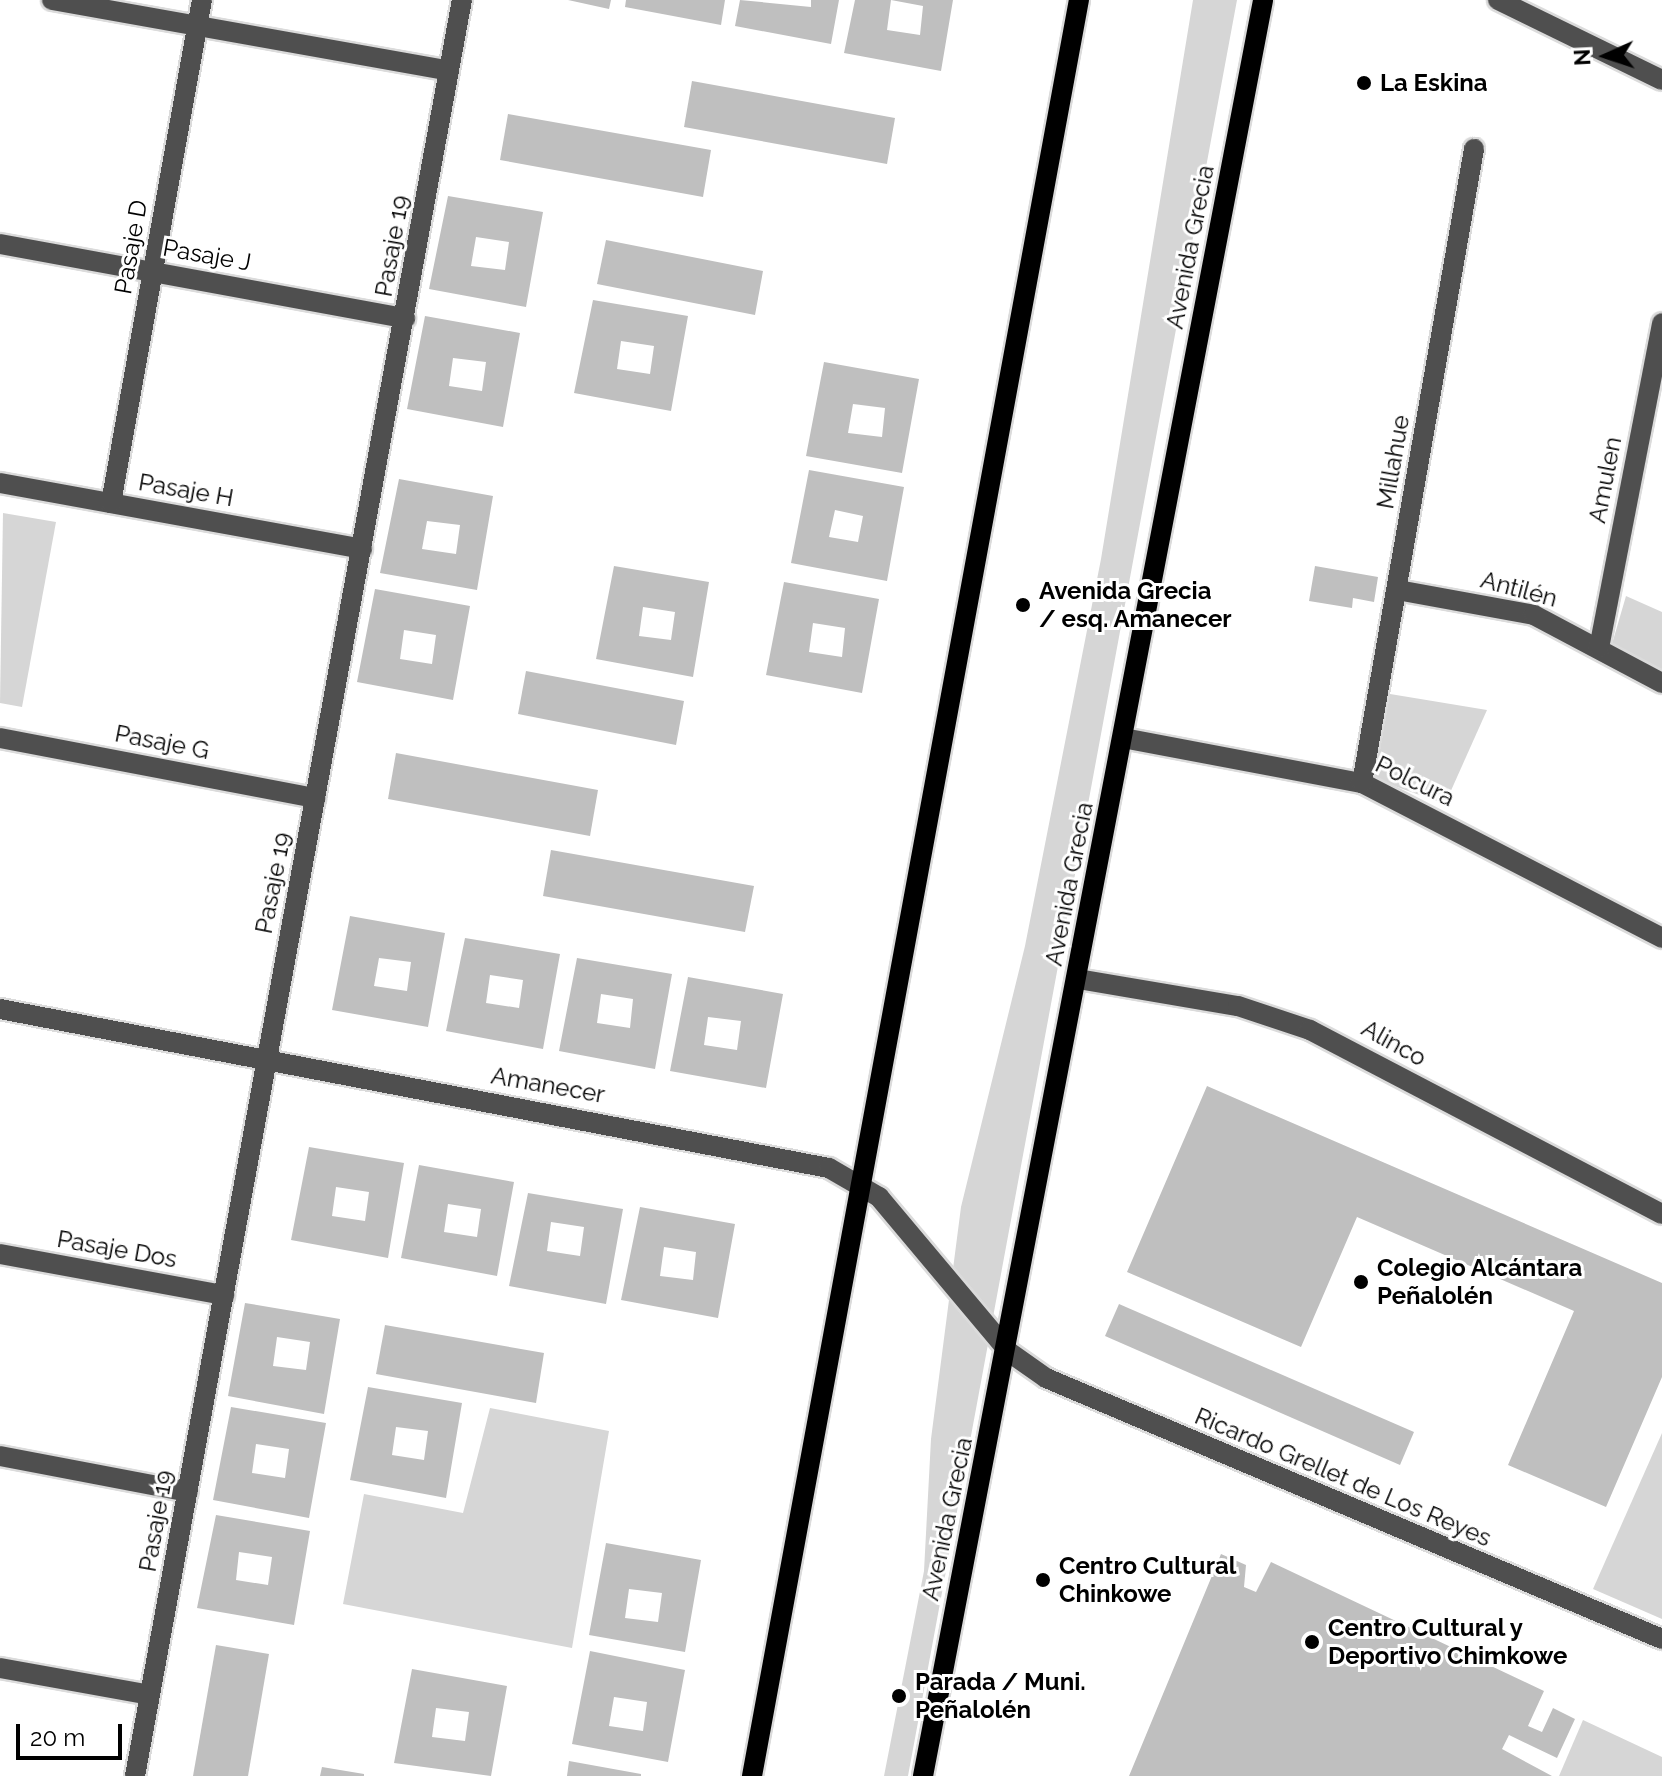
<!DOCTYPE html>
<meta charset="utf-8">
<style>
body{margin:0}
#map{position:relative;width:1662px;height:1776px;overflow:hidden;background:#fff;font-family:Raleway,sans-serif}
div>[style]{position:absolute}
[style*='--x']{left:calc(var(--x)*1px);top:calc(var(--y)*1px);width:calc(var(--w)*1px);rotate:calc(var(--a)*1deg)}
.green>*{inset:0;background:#d6d6d6}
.building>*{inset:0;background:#bfbfbf}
.roads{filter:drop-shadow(2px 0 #dbdbdb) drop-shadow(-2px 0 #dbdbdb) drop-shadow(0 2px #dbdbdb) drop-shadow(0 -2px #dbdbdb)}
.minor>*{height:20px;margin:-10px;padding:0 10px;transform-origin:10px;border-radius:10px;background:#4f4f4f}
.major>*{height:20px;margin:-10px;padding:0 10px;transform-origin:10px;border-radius:10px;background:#000}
.dots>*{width:22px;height:22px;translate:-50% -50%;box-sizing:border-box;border:4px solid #fff;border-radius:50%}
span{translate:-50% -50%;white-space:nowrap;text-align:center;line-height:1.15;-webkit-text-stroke:6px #fff;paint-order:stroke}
.poi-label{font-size:24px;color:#000;font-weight:700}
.left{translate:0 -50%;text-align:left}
.street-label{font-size:24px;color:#000}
.north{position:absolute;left:1566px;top:16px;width:80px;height:80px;-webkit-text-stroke:6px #fff;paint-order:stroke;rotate:267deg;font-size:22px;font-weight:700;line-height:32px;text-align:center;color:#000}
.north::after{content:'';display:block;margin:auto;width:28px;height:36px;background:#000;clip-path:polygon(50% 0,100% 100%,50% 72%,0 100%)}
.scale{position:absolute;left:16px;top:1724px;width:106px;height:36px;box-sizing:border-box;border:4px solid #000;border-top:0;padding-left:10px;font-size:24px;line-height:28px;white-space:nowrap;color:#000;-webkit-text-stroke:6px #fff;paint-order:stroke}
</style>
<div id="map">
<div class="green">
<i style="clip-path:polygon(1193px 0,1237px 0,908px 1776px,884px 1776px,924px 1571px,931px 1439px,961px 1207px,1025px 946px,1101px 559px)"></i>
<i style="clip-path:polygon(3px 513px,56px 522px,22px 707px,0 703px)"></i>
<i style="clip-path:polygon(1626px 596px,1662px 612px,1662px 671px,1612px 644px)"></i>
<i style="clip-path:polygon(1384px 693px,1487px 710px,1445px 804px,1369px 777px)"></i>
<i style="clip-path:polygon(490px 1408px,609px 1431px,572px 1648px,343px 1604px,364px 1494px,463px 1513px)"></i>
<i style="clip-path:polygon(1662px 1433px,1662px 1619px,1593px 1589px)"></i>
<i style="clip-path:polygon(1583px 1720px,1662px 1757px,1662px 1776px,1559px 1776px)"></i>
</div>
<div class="building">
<i style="clip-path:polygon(568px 0,611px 0,609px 9px)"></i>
<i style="clip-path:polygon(626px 0,725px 0,721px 25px,625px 7px)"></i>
<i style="clip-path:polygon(740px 0,811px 7px,811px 0,839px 0,831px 44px,735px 26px)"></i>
<i style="clip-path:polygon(855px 0,891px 0,887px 30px,920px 35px,923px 6px,891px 0,953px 0,941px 71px,844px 53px)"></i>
<i style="clip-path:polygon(692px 81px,895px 118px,887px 164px,684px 127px)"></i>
<i style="clip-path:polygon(508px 114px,711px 150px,703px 197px,500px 160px)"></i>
<i style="clip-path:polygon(evenodd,448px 196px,543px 212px,526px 307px,429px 289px,448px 196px,476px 237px,509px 242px,505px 270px,471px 266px,476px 237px)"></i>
<i style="clip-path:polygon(606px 240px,763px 271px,755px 315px,597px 284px)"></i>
<i style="clip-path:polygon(evenodd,593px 300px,688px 316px,671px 411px,574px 393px,593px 300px,621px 341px,654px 346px,650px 374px,617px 369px,621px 341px)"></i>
<i style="clip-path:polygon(evenodd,425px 316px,520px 333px,503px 427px,407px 409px,425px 316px,453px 358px,486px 362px,482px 391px,449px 386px,453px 358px)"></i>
<i style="clip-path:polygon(evenodd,824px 362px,919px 379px,902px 473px,806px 456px,824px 362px,853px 404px,885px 408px,882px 437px,848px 433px,853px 404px)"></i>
<i style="clip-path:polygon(evenodd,809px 470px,904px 487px,887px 581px,791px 563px,809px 470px,835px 510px,863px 516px,858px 542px,829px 537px,835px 510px)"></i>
<i style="clip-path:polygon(evenodd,399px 479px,493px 496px,477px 590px,380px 573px,399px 479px,427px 521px,460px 525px,456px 554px,422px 549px,427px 521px)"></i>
<i style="clip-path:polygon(evenodd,614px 566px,709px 582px,693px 677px,596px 659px,614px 566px,643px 607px,675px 612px,671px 640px,639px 636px,643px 607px)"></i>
<i style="clip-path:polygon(1315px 566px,1378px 577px,1374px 602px,1353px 598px,1352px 608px,1309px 601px)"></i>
<i style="clip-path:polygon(evenodd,784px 582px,879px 599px,862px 693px,766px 675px,784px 582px,813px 623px,845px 628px,842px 657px,809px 652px,813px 623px)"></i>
<i style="clip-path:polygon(evenodd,375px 589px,470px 606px,453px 700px,357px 682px,375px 589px,404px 630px,436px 635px,432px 664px,400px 659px,404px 630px)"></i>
<i style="clip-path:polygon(526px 671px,684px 701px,676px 745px,518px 714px)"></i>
<i style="clip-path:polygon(396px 753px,598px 790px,590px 836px,388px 799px)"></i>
<i style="clip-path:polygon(551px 850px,754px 886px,745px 932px,543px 896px)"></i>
<i style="clip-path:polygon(evenodd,350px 916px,445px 933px,428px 1027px,332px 1010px,350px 916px,379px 958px,411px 962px,407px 991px,374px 986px,379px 958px)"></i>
<i style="clip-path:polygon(evenodd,465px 938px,560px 954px,543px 1049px,446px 1031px,465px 938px,490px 975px,523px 980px,519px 1008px,486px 1003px,490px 975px)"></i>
<i style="clip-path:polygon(evenodd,577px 958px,672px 974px,655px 1069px,559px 1051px,577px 958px,601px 994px,633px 999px,630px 1028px,597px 1023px,601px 994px)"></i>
<i style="clip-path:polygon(evenodd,688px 977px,783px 994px,766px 1088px,670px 1071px,688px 977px,708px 1017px,741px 1021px,737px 1050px,704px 1045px,708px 1017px)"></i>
<i style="clip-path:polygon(1207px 1086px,1662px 1283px,1662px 1377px,1606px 1507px,1508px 1465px,1574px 1311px,1357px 1217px,1301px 1347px,1127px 1272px)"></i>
<i style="clip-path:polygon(evenodd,309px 1147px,404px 1163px,388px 1258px,291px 1240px,309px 1147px,336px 1187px,369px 1192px,365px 1221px,332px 1216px,336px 1187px)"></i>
<i style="clip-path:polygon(evenodd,419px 1165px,514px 1182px,497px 1276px,401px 1258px,419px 1165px,448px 1204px,481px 1209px,477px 1237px,444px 1232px,448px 1204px)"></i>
<i style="clip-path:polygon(evenodd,528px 1193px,623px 1209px,606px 1304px,509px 1286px,528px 1193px,551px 1222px,584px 1227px,580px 1256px,547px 1251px,551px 1222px)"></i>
<i style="clip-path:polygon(evenodd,640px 1207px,735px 1224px,718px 1318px,621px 1300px,640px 1207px,664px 1247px,696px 1252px,693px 1280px,660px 1276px,664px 1247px)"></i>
<i style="clip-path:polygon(evenodd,245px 1303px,340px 1319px,324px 1414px,228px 1396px,245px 1303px,277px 1337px,310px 1342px,306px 1370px,273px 1366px,277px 1337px)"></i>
<i style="clip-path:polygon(1119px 1304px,1414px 1432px,1400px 1465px,1105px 1336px)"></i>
<i style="clip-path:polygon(385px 1325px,544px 1353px,536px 1403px,376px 1374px)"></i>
<i style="clip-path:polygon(evenodd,368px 1387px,462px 1403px,446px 1498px,350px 1480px,368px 1387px,396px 1427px,428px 1431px,424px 1460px,392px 1455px,396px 1427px)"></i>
<i style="clip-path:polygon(evenodd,231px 1407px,326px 1423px,309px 1518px,213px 1500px,231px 1407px,256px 1444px,289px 1449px,285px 1478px,252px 1473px,256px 1444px)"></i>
<i style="clip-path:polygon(evenodd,216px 1515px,310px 1531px,294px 1625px,197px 1608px,216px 1515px,239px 1552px,272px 1557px,268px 1585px,236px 1580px,239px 1552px)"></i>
<i style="clip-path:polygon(evenodd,606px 1543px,701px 1560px,685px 1652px,589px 1635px,606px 1543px,629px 1589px,662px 1593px,658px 1622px,625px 1618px,629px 1589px)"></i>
<i style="clip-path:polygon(1221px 1554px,1246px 1565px,1244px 1587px,1256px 1592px,1271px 1562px,1544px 1691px,1528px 1726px,1542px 1732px,1553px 1708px,1575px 1719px,1557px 1758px,1509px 1735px,1502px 1749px,1552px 1776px,1129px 1776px)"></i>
<i style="clip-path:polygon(216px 1645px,269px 1654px,248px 1776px,193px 1776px)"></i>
<i style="clip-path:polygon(evenodd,590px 1651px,685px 1670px,668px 1762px,572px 1744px,590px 1651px,614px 1697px,647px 1702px,643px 1731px,609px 1726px,614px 1697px)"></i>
<i style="clip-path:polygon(evenodd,412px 1669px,507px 1686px,491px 1776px,394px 1763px,412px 1669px,436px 1708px,469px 1712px,465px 1741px,432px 1737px,436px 1708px)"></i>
<i style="clip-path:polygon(569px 1761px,641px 1774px,641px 1776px,567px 1776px)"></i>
<i style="clip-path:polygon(322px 1767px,364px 1774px,364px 1776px,320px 1776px)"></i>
</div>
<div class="roads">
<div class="minor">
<i style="--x:52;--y:0;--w:403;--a:10.1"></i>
<i style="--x:1498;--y:0;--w:182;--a:26"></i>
<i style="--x:0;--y:244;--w:412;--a:10.4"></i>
<i style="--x:0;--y:483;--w:368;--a:10.3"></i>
<i style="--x:111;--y:503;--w:511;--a:-79.75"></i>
<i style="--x:1397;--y:590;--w:139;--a:10.3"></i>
<i style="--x:1534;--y:615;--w:145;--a:28"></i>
<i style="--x:1599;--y:648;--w:331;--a:-79"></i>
<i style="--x:0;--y:738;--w:321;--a:10.8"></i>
<i style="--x:1123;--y:738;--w:243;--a:10.7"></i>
<i style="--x:1362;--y:783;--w:338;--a:27.3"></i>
<i style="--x:1362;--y:783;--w:644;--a:-79.98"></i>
<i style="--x:1078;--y:979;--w:162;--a:9.6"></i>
<i style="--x:1238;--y:1006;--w:76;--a:18.4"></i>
<i style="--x:1310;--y:1030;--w:397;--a:27.6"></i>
<i style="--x:0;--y:1009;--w:844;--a:10.86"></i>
<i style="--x:829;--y:1168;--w:58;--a:30.1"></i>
<i style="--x:879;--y:1197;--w:202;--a:50"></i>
<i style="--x:1009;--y:1352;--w:45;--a:35.1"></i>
<i style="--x:1046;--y:1378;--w:669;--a:22.96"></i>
<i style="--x:0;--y:1254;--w:228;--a:10.4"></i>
<i style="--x:0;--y:1456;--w:191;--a:10.8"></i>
<i style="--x:0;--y:1668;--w:152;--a:10.2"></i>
<i style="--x:135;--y:1776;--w:1806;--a:-79.57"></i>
</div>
<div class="major">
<i style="--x:752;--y:1776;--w:1806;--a:-79.57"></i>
<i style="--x:923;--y:1776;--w:1808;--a:-79.16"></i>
</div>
</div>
<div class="dots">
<i style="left:1364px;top:83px;background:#000"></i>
<i style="left:1023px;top:605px;background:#000"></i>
<i style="left:1361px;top:1282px;background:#000"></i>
<i style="left:1043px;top:1580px;background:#000"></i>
<i style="left:1312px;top:1642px;background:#000"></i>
<i style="left:899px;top:1696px;background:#000"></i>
</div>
<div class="poi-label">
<span class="left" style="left:1380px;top:83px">La Eskina</span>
<span class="left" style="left:1039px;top:605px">Avenida Grecia<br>/ esq. Amanecer</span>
<span class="left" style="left:1377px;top:1282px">Colegio Alcántara<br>Peñalolén</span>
<span class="left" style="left:1059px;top:1580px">Centro Cultural<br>Chinkowe</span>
<span class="left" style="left:1328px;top:1642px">Centro Cultural y<br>Deportivo Chimkowe</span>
<span class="left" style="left:915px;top:1696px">Parada / Muni.<br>Peñalolén</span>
</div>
<div class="street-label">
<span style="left:392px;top:246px;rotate:-80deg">Pasaje 19</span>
<span style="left:131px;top:247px;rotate:-80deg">Pasaje D</span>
<span style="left:1190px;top:247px;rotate:-79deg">Avenida Grecia</span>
<span style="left:207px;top:255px;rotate:10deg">Pasaje J</span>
<span style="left:1393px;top:462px;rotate:-80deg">Millahue</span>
<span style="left:1605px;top:480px;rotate:-79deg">Amulen</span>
<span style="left:186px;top:490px;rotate:10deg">Pasaje H</span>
<span style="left:1519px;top:589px;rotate:15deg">Antilén</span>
<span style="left:162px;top:742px;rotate:11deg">Pasaje G</span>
<span style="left:1415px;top:781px;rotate:26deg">Polcura</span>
<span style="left:273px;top:883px;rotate:-79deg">Pasaje 19</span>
<span style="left:1069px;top:884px;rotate:-79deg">Avenida Grecia</span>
<span style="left:1394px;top:1043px;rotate:29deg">Alinco</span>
<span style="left:548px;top:1085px;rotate:10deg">Amanecer</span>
<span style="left:117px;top:1249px;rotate:10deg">Pasaje Dos</span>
<span style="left:1343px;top:1477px;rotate:23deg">Ricardo Grellet de Los Reyes</span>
<span style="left:947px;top:1519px;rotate:-78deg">Avenida Grecia</span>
<span style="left:156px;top:1521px;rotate:-80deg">Pasaje 19</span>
</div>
<div class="north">N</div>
<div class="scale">20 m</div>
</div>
